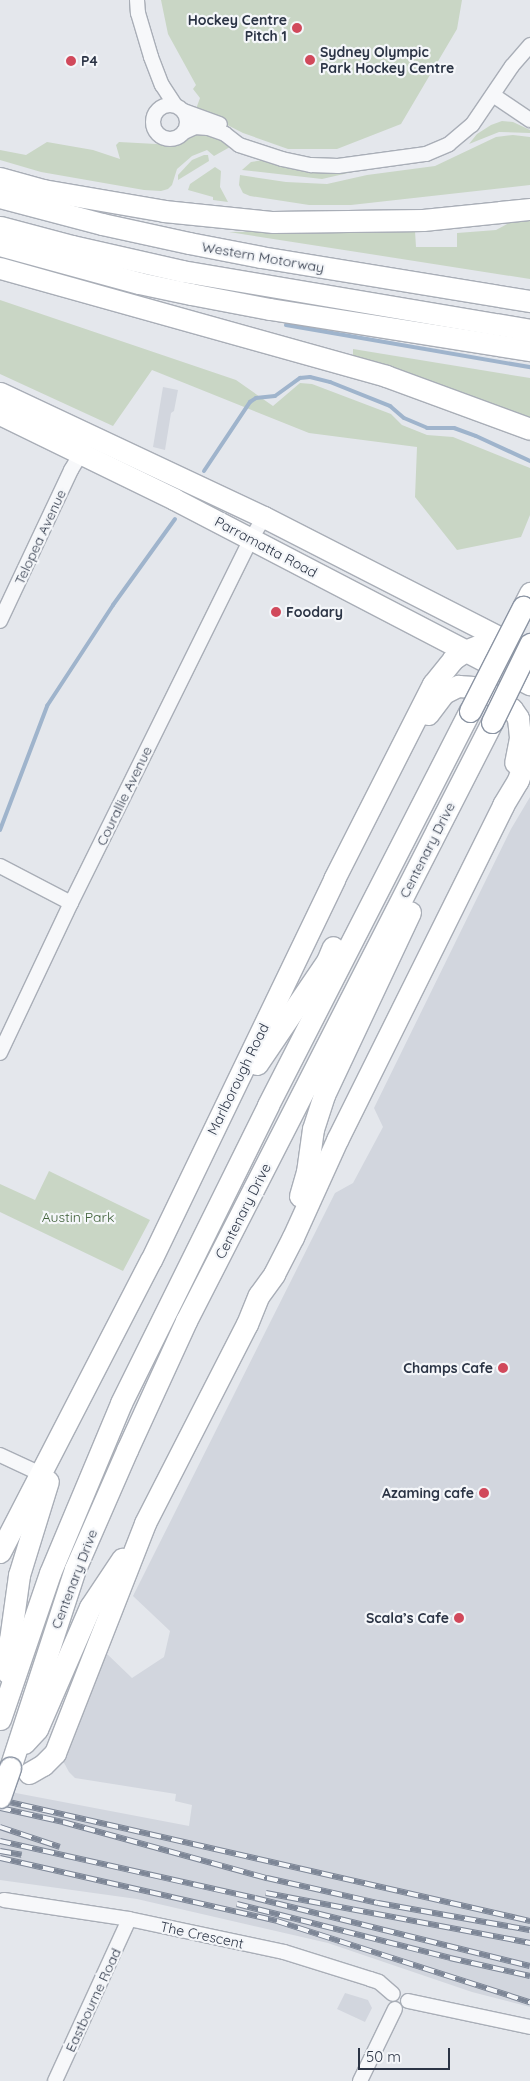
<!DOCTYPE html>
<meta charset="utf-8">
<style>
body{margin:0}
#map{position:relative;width:530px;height:2081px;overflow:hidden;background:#e4e7ec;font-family:Quicksand,sans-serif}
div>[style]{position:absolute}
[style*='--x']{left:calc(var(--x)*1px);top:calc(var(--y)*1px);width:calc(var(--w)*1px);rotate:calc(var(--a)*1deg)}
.built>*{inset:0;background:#d2d6de}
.green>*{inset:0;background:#c9d6c5}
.stream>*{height:4px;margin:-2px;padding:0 2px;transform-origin:2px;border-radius:2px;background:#9fb4cc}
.roads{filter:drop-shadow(1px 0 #a9aeb7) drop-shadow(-1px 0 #a9aeb7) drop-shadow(0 1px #a9aeb7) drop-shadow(0 -1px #a9aeb7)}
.minor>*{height:14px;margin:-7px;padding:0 7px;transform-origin:7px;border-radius:7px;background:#f7f8fa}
.minor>.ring{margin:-7px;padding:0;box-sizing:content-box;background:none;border:14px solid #f7f8fa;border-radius:50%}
.highway>*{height:21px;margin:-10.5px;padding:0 10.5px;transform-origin:10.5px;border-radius:10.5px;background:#fff}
.rail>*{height:5.5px;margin-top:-2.75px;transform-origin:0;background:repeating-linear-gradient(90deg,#f4f6f9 0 11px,#7d8696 0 22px);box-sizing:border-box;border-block:1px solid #7d8696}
.bridges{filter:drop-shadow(1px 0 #8b94a3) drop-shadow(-1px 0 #8b94a3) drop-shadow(0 1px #8b94a3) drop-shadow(0 -1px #8b94a3)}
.highway-bridge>*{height:21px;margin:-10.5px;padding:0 10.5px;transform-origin:10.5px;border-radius:10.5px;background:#fff}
.dots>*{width:14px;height:14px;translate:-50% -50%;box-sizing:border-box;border:2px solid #f4f6f9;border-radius:50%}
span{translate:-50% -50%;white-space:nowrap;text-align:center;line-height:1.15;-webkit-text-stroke:4.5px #f4f6f9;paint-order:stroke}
.poi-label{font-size:14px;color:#2b3445;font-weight:700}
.right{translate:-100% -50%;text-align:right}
.left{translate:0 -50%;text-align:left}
.street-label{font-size:14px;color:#2b3445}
.park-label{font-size:14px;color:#3f6138}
.scale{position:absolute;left:358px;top:2048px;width:92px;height:22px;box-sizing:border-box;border:2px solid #2b3445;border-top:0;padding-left:6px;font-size:15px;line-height:18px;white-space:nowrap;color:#2b3445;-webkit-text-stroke:4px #f4f6f9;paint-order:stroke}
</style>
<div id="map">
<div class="built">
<i style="clip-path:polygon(163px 387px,178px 390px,174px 411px,171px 413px,165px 450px,153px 447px)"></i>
<i style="clip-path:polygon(530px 797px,530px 2007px,472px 1992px,328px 1943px,137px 1899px,0 1880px,0 1790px,189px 1826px,192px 1805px,175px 1801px,176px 1794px,75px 1778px,69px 1772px,63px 1761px,63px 1752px,105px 1652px,132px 1678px,164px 1657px,170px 1631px,133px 1596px,335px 1193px,353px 1183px,383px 1127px,374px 1108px,511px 829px)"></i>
<i style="clip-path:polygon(345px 1993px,368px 2000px,372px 2008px,365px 2022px,337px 2009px)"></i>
</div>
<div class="green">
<i style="clip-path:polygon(161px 0,462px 0,457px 29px,401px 124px,337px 149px,288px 149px,243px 133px,196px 109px,200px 98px,193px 89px,196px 85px,168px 34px)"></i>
<i style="clip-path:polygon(502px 121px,513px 122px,530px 130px,530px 133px,499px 132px,469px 144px,477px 134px,491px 125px)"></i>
<i style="clip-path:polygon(197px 132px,225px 137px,230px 147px,214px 156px,207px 150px,192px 156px,177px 169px,172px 185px,168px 189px,161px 191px,144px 190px,41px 172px,0 160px,0 150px,26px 155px,47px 142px,93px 150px,120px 159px,116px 145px,119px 142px,175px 145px,183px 143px,192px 133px)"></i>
<i style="clip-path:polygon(513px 135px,530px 137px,530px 185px,351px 205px,309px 205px,250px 196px,243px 193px,239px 185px,240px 175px,286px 182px,327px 184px,367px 175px,435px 166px,496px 137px)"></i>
<i style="clip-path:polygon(204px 155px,208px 155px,209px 161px,178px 180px,178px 175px,192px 160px)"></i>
<i style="clip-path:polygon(263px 160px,309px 173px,357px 171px,322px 179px,242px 170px,251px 162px)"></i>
<i style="clip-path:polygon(215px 167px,221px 171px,220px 187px,228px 202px,213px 200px,213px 197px,188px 190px,190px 184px)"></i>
<i style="clip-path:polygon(530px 220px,530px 279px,229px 232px,415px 231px,416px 247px,457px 247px,457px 233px,496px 230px,511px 222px)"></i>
<i style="clip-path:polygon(0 300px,236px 380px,273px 406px,300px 383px,312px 384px,391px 414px,402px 425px,427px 435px,453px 437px,530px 468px,530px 515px,521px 537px,457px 550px,415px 497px,417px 447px,309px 433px,152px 370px,113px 426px,0 374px)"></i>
<i style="clip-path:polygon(353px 349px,530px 378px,530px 417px,353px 359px)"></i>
<i style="clip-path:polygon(49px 1171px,150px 1220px,123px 1271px,0 1212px,0 1184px,35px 1200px)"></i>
</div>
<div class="stream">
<i style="--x:286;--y:325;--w:248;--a:9.8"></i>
<i style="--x:204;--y:471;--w:83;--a:-56.3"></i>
<i style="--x:250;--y:402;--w:7;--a:-34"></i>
<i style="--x:256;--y:398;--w:19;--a:-6"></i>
<i style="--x:275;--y:396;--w:31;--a:-36"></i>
<i style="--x:300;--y:378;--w:10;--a:-6"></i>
<i style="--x:310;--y:377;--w:21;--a:14"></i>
<i style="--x:330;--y:382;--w:65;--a:21.8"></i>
<i style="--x:390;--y:406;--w:18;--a:41"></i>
<i style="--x:404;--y:418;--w:25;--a:23"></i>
<i style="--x:427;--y:428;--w:27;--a:0"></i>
<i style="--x:454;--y:428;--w:23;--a:20"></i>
<i style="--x:476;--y:436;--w:60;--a:24.8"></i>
<i style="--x:0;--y:830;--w:133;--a:-69.2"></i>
<i style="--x:47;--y:706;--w:121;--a:-56.8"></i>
<i style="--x:113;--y:605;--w:106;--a:-54.2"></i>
</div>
<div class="roads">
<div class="minor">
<i style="--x:137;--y:0;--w:13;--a:86"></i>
<i style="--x:138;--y:13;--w:46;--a:73.5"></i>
<i style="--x:151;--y:57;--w:30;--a:69"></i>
<i style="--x:162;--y:85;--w:24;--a:57"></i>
<i style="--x:493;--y:95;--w:45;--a:34"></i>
<i class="ring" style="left:153px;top:105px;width:20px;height:20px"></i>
<i style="--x:184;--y:111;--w:38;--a:20"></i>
<i style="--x:184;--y:132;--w:12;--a:-24"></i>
<i style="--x:195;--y:127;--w:13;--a:4"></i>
<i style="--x:208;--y:128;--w:18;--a:19"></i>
<i style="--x:225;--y:134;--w:18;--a:38"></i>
<i style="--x:239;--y:145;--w:45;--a:18"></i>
<i style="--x:282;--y:159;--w:30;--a:12"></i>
<i style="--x:311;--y:165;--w:27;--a:2"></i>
<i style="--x:338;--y:166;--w:89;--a:-7.8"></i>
<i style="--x:426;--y:154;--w:25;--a:-23"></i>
<i style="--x:449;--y:144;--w:30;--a:-40"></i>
<i style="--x:472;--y:125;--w:71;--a:-55.9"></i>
<i style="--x:512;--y:66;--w:28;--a:-49"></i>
<i style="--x:0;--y:621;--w:167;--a:-64.8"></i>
<i style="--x:71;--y:470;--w:27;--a:-59"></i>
<i style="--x:0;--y:866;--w:80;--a:27.5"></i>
<i style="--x:0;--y:1053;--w:166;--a:-64.7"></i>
<i style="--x:71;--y:903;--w:406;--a:-63.7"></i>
<i style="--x:251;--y:539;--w:26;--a:-59"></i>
<i style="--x:0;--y:1455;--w:43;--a:24.8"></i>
<i style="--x:4;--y:1900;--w:126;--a:8.6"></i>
<i style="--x:129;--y:1919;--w:158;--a:12"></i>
<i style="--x:284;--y:1952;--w:90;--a:17.4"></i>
<i style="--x:370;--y:1979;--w:9;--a:18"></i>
<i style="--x:379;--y:1982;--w:18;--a:41"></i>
<i style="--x:408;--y:2001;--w:125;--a:12"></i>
<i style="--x:55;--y:2081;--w:178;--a:-65.4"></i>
<i style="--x:360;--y:2081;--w:80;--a:-64.1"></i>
</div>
<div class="highway">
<i style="--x:0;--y:178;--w:45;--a:15.6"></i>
<i style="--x:43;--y:190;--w:123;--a:9.8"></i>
<i style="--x:164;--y:211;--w:110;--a:5.8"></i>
<i style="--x:273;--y:222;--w:150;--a:-0.8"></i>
<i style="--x:423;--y:220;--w:108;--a:-5.9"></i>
<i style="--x:0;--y:197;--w:106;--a:14.8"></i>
<i style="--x:102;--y:224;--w:89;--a:12.3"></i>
<i style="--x:189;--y:243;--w:73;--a:11"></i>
<i style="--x:261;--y:257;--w:273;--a:9.3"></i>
<i style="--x:0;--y:227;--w:74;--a:14.8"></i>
<i style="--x:72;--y:246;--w:113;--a:12.8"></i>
<i style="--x:182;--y:271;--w:353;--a:9.6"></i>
<i style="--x:0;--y:245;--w:144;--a:15.3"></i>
<i style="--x:139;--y:283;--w:53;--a:11.9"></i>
<i style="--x:191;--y:294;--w:80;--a:10.8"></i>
<i style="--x:270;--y:309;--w:263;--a:9"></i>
<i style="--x:0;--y:268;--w:401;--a:15.6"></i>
<i style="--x:386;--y:376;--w:153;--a:20.2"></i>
<i style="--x:0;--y:393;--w:292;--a:25.2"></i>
<i style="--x:264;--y:517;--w:299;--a:27.1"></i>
<i style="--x:0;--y:414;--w:194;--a:26"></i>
<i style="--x:174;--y:499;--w:401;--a:27.5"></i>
<i style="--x:523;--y:607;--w:16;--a:-63"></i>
<i style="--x:428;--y:714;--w:26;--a:-53"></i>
<i style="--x:444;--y:693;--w:16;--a:-27"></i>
<i style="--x:458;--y:686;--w:15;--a:4"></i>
<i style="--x:473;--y:687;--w:19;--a:21"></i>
<i style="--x:491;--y:694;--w:26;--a:36"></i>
<i style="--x:512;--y:709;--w:11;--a:56"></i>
<i style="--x:518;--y:718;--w:20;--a:84"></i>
<i style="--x:520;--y:738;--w:25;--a:101"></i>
<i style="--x:257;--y:1064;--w:125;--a:-55.8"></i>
<i style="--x:327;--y:961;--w:15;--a:-67"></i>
<i style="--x:300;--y:1196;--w:25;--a:-74"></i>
<i style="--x:307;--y:1172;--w:43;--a:-82.1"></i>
<i style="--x:313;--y:1129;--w:36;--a:-72"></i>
<i style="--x:324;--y:1095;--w:202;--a:-64.8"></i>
<i style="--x:0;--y:1552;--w:329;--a:-62.7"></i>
<i style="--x:151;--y:1260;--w:423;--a:-64.3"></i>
<i style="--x:334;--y:879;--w:219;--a:-63.1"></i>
<i style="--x:433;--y:684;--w:32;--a:-51"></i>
<i style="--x:453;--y:659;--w:14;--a:-34"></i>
<i style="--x:465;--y:651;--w:37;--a:-22"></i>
<i style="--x:8;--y:1673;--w:33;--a:-87"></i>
<i style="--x:10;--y:1640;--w:66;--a:-82.1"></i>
<i style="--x:19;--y:1575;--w:98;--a:-72.9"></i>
<i style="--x:0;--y:1719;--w:154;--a:-71.1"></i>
<i style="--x:50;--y:1573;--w:184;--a:-67.3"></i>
<i style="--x:121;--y:1403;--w:332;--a:-63.7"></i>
<i style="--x:268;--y:1105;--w:443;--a:-62.9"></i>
<i style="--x:24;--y:1743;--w:19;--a:-47"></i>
<i style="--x:37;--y:1729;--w:133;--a:-66.5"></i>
<i style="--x:90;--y:1607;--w:58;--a:-56.3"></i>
<i style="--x:10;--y:1768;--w:209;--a:-71.9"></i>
<i style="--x:75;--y:1569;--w:130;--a:-66.4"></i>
<i style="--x:127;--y:1450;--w:142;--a:-65.4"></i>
<i style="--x:186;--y:1321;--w:673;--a:-62.94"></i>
<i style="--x:29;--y:1773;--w:16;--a:-30"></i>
<i style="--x:43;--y:1765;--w:17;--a:-45"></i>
<i style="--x:55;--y:1753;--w:247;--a:-68.6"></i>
<i style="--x:145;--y:1523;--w:224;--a:-62.9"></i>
<i style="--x:247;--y:1324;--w:31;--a:-68"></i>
<i style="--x:259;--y:1295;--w:26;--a:-54"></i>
<i style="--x:274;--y:1274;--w:42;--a:-62.8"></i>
<i style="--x:293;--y:1237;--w:107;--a:-65.6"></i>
<i style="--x:337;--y:1140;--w:374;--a:-63.6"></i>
<i style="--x:503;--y:805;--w:29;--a:-59"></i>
<i style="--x:518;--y:780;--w:37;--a:-71"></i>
</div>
</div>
<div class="rail">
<i style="--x:0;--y:1800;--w:544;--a:12.86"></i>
<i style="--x:0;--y:1808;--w:65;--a:12.5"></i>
<i style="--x:63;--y:1822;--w:212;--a:15.4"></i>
<i style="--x:267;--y:1878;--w:114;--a:12.7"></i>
<i style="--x:378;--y:1903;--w:154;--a:10.1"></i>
<i style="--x:0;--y:1827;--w:63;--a:18.4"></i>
<i style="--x:0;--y:1841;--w:261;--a:12.6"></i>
<i style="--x:255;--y:1898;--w:283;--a:13.9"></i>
<i style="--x:0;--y:1851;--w:22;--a:10"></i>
<i style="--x:0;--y:1858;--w:284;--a:12.8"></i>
<i style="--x:277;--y:1921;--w:266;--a:17.8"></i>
<i style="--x:266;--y:1893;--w:269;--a:10.7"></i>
<i style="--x:237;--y:1904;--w:220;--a:14.2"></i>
<i style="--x:450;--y:1958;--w:82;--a:12.7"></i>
</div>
<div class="bridges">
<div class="highway-bridge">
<i style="--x:470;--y:711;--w:117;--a:-63"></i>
<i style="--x:492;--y:722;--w:87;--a:-64"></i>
<i style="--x:0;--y:1797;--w:31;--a:-71"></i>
</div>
</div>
<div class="dots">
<i style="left:297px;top:28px;background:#d1495b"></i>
<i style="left:310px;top:60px;background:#d1495b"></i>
<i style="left:71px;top:61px;background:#d1495b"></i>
<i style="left:276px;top:612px;background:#d1495b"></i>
<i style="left:503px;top:1368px;background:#d1495b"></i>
<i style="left:484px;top:1493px;background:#d1495b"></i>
<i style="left:459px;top:1618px;background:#d1495b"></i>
</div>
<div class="poi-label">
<span class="right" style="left:287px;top:28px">Hockey Centre<br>Pitch 1</span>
<span class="left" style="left:320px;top:60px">Sydney Olympic<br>Park Hockey Centre</span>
<span class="left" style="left:81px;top:61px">P4</span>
<span class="left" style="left:286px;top:612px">Foodary</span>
<span class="right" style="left:493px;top:1368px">Champs Cafe</span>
<span class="right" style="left:474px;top:1493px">Azaming cafe</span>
<span class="right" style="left:449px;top:1618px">Scala’s Cafe</span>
</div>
<div class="street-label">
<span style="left:263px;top:257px;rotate:10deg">Western Motorway</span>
<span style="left:40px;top:537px;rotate:-65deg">Telopea Avenue</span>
<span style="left:266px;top:547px;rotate:28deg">Parramatta Road</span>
<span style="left:124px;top:796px;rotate:-64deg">Courallie Avenue</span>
<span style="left:427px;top:850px;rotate:-63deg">Centenary Drive</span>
<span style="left:238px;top:1079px;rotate:-64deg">Marlborough Road</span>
<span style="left:243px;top:1211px;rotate:-63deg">Centenary Drive</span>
<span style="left:74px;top:1579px;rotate:-69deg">Centenary Drive</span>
<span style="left:202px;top:1935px;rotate:12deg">The Crescent</span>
<span style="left:93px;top:2000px;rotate:-65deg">Eastbourne Road</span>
</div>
<div class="park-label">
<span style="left:78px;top:1217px">Austin Park</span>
</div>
<div class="scale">50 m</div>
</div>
